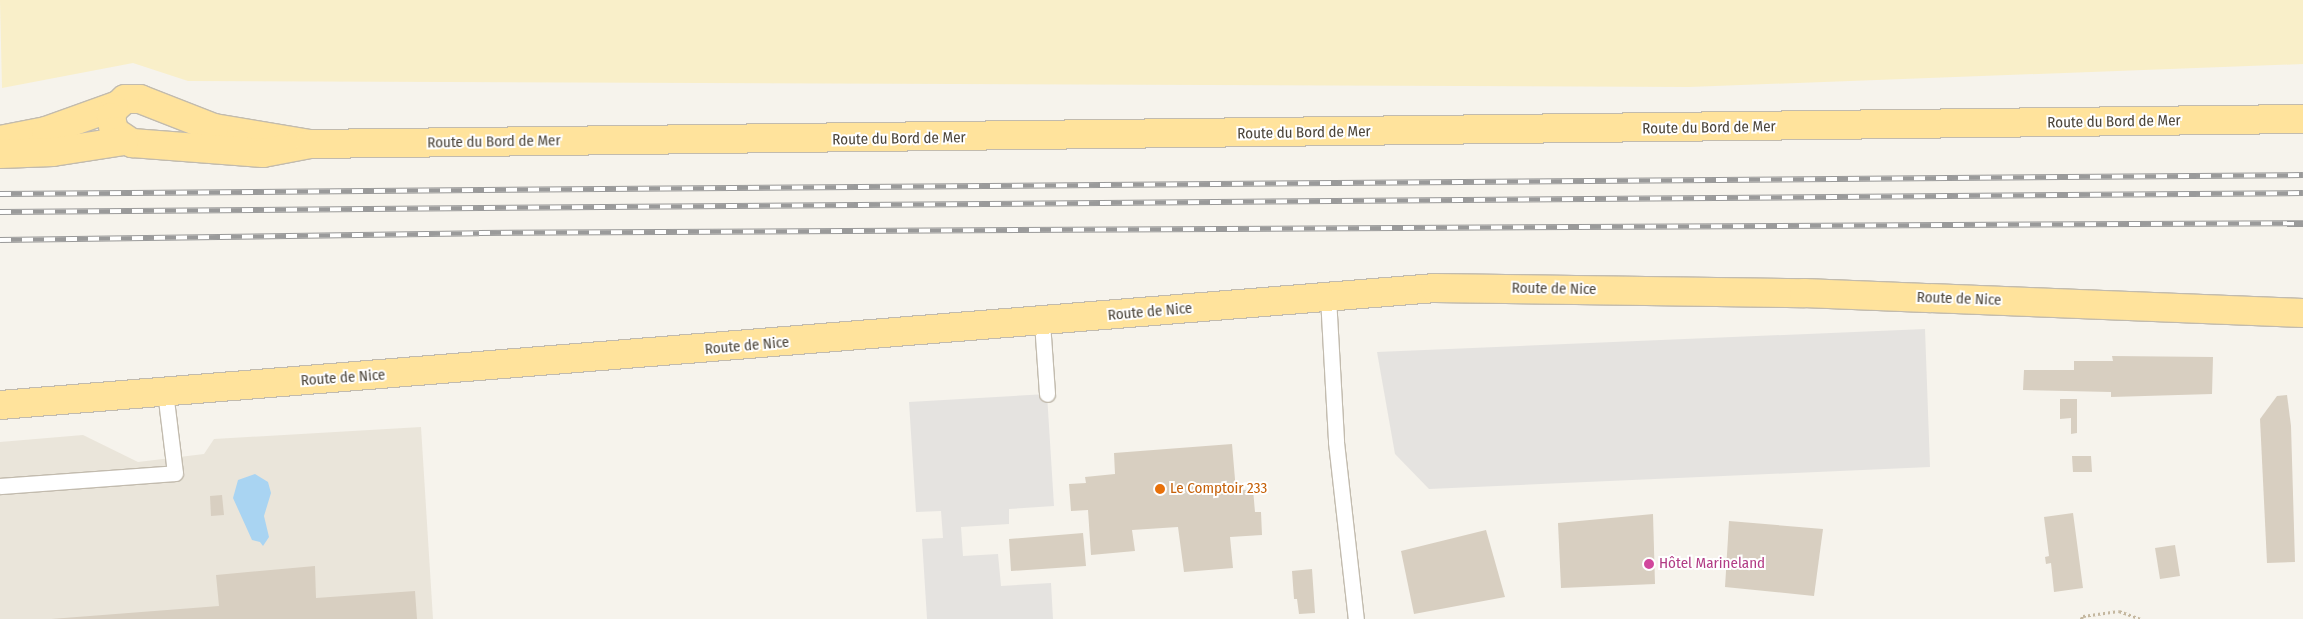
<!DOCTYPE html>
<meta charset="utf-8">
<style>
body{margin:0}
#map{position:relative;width:2303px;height:619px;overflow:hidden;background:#f6f3ec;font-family:"Fira Sans Condensed",sans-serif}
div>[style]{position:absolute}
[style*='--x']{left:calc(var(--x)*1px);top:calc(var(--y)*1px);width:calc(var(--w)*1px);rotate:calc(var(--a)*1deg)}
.residential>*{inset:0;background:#eae5da}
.sand>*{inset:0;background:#f9efc9}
.parking>*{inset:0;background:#e5e3e0}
.water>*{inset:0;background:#a9d4f2}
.building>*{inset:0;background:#d8cfc1}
.path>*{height:3px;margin-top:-1.5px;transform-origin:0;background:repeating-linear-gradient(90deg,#c4b79f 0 2.5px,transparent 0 5px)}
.roads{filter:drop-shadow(1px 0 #c2bbae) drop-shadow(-1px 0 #c2bbae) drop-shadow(0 1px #c2bbae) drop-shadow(0 -1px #c2bbae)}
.service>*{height:15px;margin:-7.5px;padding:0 7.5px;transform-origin:7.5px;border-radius:7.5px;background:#fff}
.primary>*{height:28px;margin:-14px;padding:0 14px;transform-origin:14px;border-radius:14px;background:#ffe39c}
.rail>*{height:5.5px;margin-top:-2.75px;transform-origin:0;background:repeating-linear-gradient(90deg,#fff 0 11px,#9a9a9a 0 22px);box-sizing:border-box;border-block:1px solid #9a9a9a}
.dots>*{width:14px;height:14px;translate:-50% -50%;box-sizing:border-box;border:2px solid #fff;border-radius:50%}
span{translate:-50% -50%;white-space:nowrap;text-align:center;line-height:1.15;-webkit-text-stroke:4px #fff;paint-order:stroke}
.street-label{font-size:15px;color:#4b4439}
.food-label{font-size:15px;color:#c56008}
.left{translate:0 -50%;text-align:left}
.hotel-label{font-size:15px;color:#b23c85}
</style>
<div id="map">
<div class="residential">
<i style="clip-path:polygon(421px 427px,433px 619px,0 619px,0 442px,83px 435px,138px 462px,204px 454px,214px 439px)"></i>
</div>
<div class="sand">
<i style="clip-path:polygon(0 0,2303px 0,2303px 64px,1689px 87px,188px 81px,133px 63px,2px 88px)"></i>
</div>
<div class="parking">
<i style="clip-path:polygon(1925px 329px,1930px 467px,1429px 489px,1395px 454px,1377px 352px)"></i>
<i style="clip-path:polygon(1047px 394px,1054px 506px,1009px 509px,1009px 524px,961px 527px,963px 556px,998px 554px,1001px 586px,1051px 583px,1053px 619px,927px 619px,922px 539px,943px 538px,941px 511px,916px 512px,909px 402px)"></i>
</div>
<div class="water">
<i style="clip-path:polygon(255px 474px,268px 482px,271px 493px,264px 516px,269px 537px,263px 546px,260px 542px,252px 540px,233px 498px,238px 480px)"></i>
</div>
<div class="building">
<i style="clip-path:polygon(2112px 356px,2213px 357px,2212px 394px,2111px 397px,2111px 392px,2023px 390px,2024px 370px,2074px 370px,2074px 361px,2113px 361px)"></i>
<i style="clip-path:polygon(2287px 395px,2291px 426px,2295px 562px,2267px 563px,2260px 419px,2277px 396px)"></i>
<i style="clip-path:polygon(2060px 399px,2077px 399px,2077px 433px,2071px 434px,2071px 418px,2060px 419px)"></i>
<i style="clip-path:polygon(1232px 444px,1236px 491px,1253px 489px,1255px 512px,1261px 512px,1262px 535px,1230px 537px,1233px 568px,1184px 572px,1178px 527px,1132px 530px,1135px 551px,1091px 555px,1088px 510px,1071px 511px,1069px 484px,1086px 483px,1085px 477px,1115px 474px,1114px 453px)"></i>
<i style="clip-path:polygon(2072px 456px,2091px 456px,2092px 472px,2073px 472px)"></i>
<i style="clip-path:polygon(222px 495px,224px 515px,211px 516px,210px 496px)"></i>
<i style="clip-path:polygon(2073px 513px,2083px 588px,2054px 592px,2051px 563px,2046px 564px,2045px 557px,2049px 556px,2044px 517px)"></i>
<i style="clip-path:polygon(1653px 514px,1655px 584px,1561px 588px,1558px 523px)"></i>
<i style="clip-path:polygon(1729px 521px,1823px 529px,1814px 596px,1725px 587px)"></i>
<i style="clip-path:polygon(1486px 530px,1505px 597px,1414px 614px,1401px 551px)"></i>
<i style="clip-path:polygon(1083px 533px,1086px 566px,1011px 571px,1009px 539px)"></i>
<i style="clip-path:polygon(2175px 545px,2180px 576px,2160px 579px,2155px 548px)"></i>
<i style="clip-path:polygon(315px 566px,316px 598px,415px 591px,417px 619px,51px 619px,219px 606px,216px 575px)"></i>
<i style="clip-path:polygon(1312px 569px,1315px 613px,1299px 614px,1297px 599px,1294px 599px,1292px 571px)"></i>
</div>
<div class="path">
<i style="--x:2081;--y:619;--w:4;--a:-56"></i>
<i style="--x:2083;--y:616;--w:36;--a:-8"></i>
<i style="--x:2119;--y:611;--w:23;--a:20"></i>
</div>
<div class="roads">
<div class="service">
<i style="--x:1328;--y:297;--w:145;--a:86.8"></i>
<i style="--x:1336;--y:442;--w:178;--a:83.6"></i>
<i style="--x:1042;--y:322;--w:72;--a:86"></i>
<i style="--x:0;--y:486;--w:175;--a:-4.2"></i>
<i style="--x:175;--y:473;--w:82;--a:-97"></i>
</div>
<div class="primary">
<i style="--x:0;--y:140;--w:47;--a:-11.1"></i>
<i style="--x:46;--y:131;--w:74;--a:-19.7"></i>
<i style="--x:310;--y:144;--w:97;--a:-170.5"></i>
<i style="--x:214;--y:128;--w:79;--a:-158.6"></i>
<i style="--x:140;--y:99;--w:15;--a:180"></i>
<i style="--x:125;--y:99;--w:15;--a:138"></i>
<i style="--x:114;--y:109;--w:9;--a:111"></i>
<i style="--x:111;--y:117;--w:14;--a:78"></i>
<i style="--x:114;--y:131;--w:22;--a:34"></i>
<i style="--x:132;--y:143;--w:131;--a:4.4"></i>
<i style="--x:263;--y:153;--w:48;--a:-10.8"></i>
<i style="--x:310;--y:144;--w:1993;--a:-0.72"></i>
<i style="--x:0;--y:154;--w:53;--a:-2.2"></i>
<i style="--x:53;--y:152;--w:72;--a:-8.8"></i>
<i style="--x:0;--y:405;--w:1440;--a:-4.66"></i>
<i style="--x:1435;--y:288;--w:369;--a:0.8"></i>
<i style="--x:1804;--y:293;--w:499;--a:2.3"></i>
</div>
</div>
<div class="rail">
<i style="--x:0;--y:194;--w:2303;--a:-0.47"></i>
<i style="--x:0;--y:212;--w:2303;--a:-0.47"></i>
<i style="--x:0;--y:240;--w:479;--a:-0.8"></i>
<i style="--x:479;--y:233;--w:1824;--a:-0.31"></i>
</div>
<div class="dots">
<i style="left:1160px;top:489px;background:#e8710a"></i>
<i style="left:1649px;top:564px;background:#d1479c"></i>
</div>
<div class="street-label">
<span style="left:2114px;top:122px;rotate:-1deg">Route du Bord de Mer</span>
<span style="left:1709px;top:128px;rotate:-1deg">Route du Bord de Mer</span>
<span style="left:1304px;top:133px;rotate:-1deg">Route du Bord de Mer</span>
<span style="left:899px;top:139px;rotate:-1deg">Route du Bord de Mer</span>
<span style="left:494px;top:142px;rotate:-1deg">Route du Bord de Mer</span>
<span style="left:1554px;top:289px;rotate:1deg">Route de Nice</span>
<span style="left:1959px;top:299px;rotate:2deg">Route de Nice</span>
<span style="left:1150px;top:312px;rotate:-5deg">Route de Nice</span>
<span style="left:747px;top:346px;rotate:-5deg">Route de Nice</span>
<span style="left:343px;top:378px;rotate:-4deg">Route de Nice</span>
</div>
<div class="food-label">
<span class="left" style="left:1170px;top:489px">Le Comptoir 233</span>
</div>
<div class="hotel-label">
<span class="left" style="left:1659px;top:564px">Hôtel Marineland</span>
</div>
</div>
